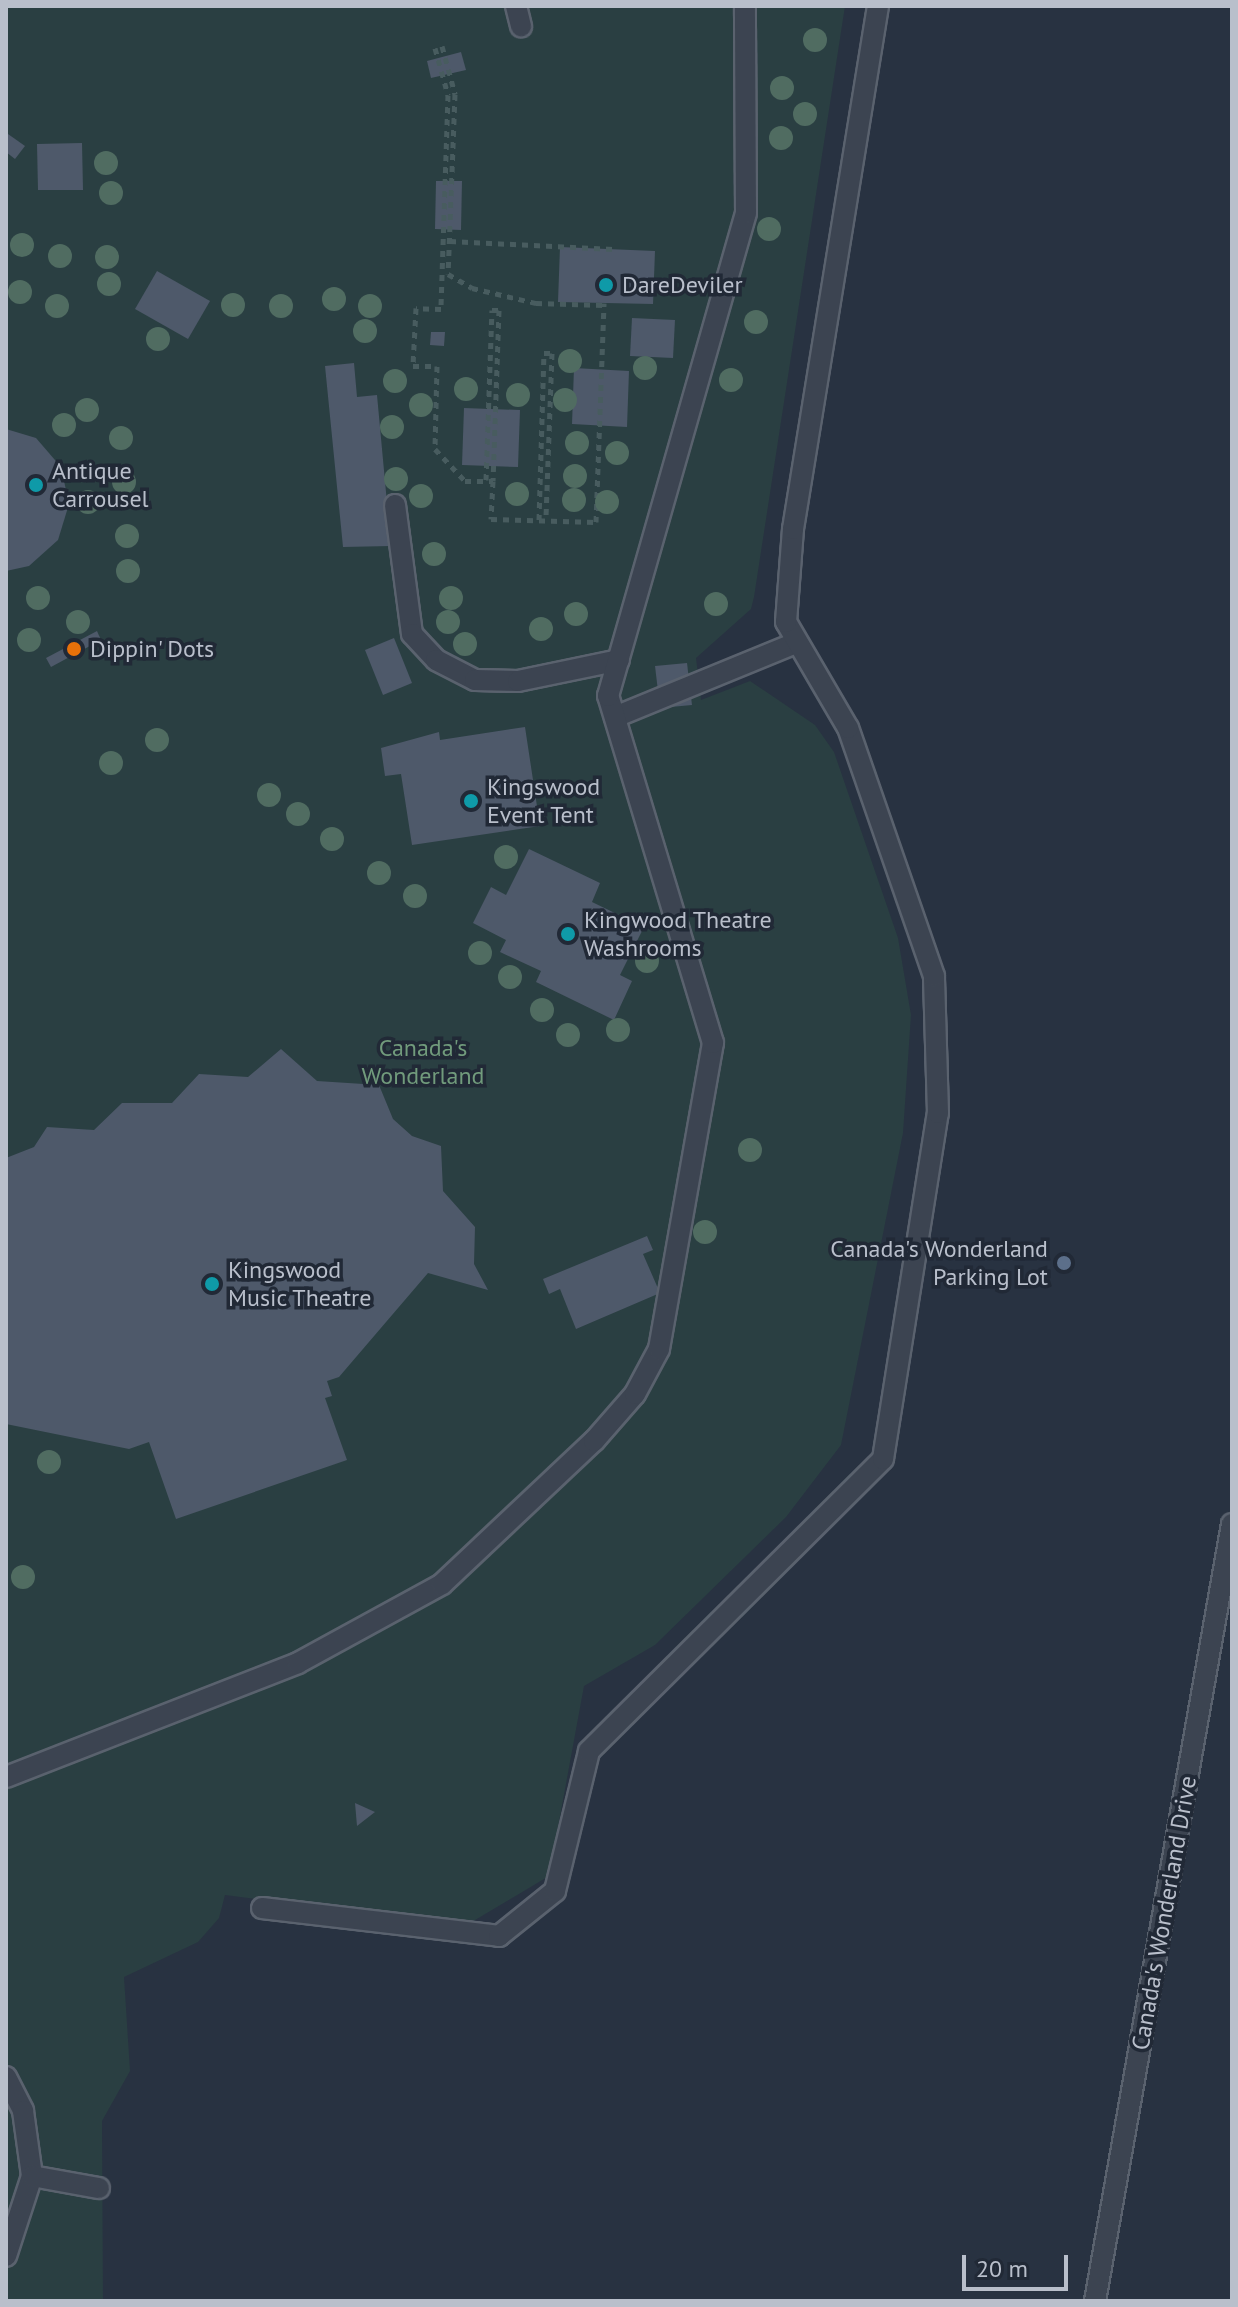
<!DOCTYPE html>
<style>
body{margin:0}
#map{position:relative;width:1238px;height:2307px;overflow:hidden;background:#283241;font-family:"PT Sans",sans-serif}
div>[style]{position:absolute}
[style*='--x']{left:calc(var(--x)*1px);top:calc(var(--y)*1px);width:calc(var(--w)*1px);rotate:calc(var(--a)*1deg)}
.green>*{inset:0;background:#2a3f42}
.building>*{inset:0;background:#4e596a}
.path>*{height:5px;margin-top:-2.5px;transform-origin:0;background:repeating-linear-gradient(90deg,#485c5f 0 6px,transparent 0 12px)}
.roads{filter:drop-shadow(2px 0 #5a626e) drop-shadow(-2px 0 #5a626e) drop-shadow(0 2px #5a626e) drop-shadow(0 -2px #5a626e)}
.service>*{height:20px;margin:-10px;padding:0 10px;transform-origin:10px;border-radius:10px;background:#3c4451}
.trees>*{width:24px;height:24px;margin:-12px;border-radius:50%;background:#506c61}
.dots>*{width:22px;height:22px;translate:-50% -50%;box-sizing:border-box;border:4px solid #212936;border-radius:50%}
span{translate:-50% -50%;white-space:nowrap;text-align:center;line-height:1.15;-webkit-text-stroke:7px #212936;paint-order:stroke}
.poi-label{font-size:24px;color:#b9bfcb}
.left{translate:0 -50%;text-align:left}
.right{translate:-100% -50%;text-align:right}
.park-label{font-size:24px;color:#719b7c}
.street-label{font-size:24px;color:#b9bfcb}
.frame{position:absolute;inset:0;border:8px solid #b9bfcb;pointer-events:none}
.scale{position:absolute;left:962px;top:2255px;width:106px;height:36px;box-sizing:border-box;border:4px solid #b9bfcb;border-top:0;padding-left:10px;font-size:24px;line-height:28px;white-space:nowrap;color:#b9bfcb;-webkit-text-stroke:6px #212936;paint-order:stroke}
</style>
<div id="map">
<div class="green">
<i style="clip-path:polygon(6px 6px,845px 6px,754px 597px,751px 609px,696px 658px,701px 700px,750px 681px,815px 725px,834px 752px,898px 938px,911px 1015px,903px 1133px,841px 1445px,786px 1517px,655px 1645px,584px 1686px,549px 1876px,465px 1926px,225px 1895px,219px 1918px,198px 1942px,124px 1977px,130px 2071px,102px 2121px,103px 2301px,6px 2301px)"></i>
</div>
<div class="building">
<i style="clip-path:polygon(461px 52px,466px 70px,431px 78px,427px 61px)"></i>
<i style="clip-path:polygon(8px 134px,25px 146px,15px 159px,6px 152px)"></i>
<i style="clip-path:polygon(82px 143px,83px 190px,38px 190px,37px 144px)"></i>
<i style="clip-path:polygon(436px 181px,462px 181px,461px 230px,435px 229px)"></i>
<i style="clip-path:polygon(560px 247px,655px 251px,653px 304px,558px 302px)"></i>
<i style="clip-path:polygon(157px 271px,210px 301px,188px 339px,135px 309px)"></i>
<i style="clip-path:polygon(632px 318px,675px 320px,673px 358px,630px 356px)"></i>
<i style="clip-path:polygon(431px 332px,445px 332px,444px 346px,430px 345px)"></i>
<i style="clip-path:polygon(354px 363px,357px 397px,377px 395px,391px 546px,343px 547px,325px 366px)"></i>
<i style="clip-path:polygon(574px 368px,629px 371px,627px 427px,572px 424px)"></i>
<i style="clip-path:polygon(464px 408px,520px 410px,518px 467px,462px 465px)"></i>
<i style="clip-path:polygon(6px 429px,36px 438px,61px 467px,69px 504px,58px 540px,29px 566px,6px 571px)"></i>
<i style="clip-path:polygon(97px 631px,101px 640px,51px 667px,46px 658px)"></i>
<i style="clip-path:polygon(394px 638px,412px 683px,383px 695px,365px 650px)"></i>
<i style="clip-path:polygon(687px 663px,692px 705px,660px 708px,655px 666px)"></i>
<i style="clip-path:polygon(525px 727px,540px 826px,412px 845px,401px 774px,385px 776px,381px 748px,439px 732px,440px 740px)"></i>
<i style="clip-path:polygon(529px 849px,600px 883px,592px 902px,644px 927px,620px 975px,632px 981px,614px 1020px,536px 982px,541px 971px,500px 952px,506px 940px,473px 923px,491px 887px,506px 895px)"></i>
<i style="clip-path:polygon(281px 1049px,317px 1081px,379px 1085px,393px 1119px,412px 1136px,441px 1146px,443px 1191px,475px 1227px,474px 1264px,488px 1290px,428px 1273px,339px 1377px,327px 1381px,332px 1396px,325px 1398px,347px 1460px,176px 1519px,149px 1442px,129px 1449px,6px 1424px,6px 1158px,34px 1147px,47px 1127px,94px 1130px,122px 1103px,172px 1103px,199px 1074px,248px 1077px)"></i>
<i style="clip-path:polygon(647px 1236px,653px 1250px,643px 1254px,660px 1293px,576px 1329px,560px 1289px,549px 1294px,543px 1279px)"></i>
<i style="clip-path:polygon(355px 1803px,375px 1812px,357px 1826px)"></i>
</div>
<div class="path">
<i style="--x:442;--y:46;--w:50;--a:74.8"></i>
<i style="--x:455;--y:94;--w:180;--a:92.2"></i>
<i style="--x:448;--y:274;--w:28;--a:30"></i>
<i style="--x:472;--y:288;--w:66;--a:13.2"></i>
<i style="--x:536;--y:303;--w:68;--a:1.7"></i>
<i style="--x:435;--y:48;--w:49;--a:74.5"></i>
<i style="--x:448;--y:95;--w:214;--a:91.9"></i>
<i style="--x:441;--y:309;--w:25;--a:-178"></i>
<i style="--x:416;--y:308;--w:58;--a:93"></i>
<i style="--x:413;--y:366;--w:24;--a:0"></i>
<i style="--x:437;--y:366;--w:83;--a:91.4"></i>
<i style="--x:435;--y:449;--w:44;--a:46.8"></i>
<i style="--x:465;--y:481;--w:28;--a:0"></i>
<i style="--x:493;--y:481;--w:38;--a:93"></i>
<i style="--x:491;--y:519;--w:105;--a:1.6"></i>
<i style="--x:596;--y:522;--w:219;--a:-87.9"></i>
<i style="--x:450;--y:241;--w:163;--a:2.8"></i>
<i style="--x:486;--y:480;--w:170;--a:-88"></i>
<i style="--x:492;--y:310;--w:7;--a:0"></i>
<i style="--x:499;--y:310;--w:171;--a:92"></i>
<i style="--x:539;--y:520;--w:167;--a:-88.3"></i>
<i style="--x:544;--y:353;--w:8;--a:0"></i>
<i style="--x:552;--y:353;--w:167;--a:92.1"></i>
</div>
<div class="roads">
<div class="service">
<i style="--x:516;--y:6;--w:21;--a:76"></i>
<i style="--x:395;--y:505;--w:130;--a:82.5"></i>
<i style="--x:412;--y:634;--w:35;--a:47"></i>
<i style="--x:436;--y:660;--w:44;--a:27.1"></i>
<i style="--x:475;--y:680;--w:43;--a:1.3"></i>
<i style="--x:518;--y:681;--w:103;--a:-11.7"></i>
<i style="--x:615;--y:717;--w:192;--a:-22.3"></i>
<i style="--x:6;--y:1777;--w:313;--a:-21.3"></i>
<i style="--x:298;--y:1663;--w:164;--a:-28.7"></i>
<i style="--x:442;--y:1584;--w:209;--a:-43.3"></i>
<i style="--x:594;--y:1441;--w:62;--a:-48.9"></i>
<i style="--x:635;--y:1394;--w:51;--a:-61.9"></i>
<i style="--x:659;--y:1349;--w:311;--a:-80"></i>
<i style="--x:713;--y:1043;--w:363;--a:-106.8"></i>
<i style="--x:608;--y:696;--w:502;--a:-74.05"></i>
<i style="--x:746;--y:213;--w:207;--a:-90.3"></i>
<i style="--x:262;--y:1908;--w:239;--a:6.7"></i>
<i style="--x:499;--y:1936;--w:72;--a:-38.8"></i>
<i style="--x:555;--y:1891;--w:144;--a:-76.3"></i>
<i style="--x:589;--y:1751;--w:414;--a:-44.8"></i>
<i style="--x:883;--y:1459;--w:350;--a:-81"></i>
<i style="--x:938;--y:1113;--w:137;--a:-91.7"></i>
<i style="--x:934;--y:976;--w:262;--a:-109.1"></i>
<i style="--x:848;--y:728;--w:123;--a:-120.3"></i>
<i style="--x:786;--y:622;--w:93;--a:-85.7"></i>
<i style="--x:793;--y:529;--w:530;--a:-80.77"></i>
<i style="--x:6;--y:2077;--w:38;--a:63"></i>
<i style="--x:23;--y:2111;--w:66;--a:82.1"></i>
<i style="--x:32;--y:2176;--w:84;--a:108"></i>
<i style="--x:32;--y:2176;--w:68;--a:10.2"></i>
<i style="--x:1095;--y:2301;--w:789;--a:-80"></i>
</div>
</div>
<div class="trees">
<i style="left:815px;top:40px"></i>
<i style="left:782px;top:88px"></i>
<i style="left:805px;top:114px"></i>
<i style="left:781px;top:138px"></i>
<i style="left:106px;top:163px"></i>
<i style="left:111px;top:193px"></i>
<i style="left:769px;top:229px"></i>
<i style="left:22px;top:245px"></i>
<i style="left:60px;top:256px"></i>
<i style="left:107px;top:257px"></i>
<i style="left:109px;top:284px"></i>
<i style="left:20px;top:292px"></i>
<i style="left:334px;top:299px"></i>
<i style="left:233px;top:305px"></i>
<i style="left:57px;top:306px"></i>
<i style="left:281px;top:306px"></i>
<i style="left:370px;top:306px"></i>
<i style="left:756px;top:322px"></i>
<i style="left:365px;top:331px"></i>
<i style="left:158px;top:339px"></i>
<i style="left:570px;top:361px"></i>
<i style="left:645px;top:368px"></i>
<i style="left:731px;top:380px"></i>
<i style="left:395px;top:381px"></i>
<i style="left:466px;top:389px"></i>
<i style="left:518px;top:395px"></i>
<i style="left:565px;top:400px"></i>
<i style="left:421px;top:405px"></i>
<i style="left:87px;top:410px"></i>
<i style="left:64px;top:425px"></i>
<i style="left:392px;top:427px"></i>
<i style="left:121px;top:438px"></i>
<i style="left:577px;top:443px"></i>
<i style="left:617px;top:453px"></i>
<i style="left:575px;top:476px"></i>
<i style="left:396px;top:479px"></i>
<i style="left:124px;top:482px"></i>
<i style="left:517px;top:494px"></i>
<i style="left:421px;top:496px"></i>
<i style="left:574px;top:500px"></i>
<i style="left:88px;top:502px"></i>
<i style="left:607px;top:502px"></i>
<i style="left:127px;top:536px"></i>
<i style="left:434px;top:554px"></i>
<i style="left:128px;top:571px"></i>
<i style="left:38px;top:598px"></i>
<i style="left:451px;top:598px"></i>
<i style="left:716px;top:604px"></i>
<i style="left:576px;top:614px"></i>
<i style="left:78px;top:622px"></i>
<i style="left:448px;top:622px"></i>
<i style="left:541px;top:629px"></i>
<i style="left:29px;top:640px"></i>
<i style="left:465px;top:644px"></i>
<i style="left:157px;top:740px"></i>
<i style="left:111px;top:763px"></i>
<i style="left:269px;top:795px"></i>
<i style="left:298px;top:814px"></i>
<i style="left:332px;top:839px"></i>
<i style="left:506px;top:857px"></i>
<i style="left:379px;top:873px"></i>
<i style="left:415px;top:896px"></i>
<i style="left:480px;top:953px"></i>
<i style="left:647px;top:961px"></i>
<i style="left:510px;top:977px"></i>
<i style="left:542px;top:1010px"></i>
<i style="left:618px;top:1030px"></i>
<i style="left:568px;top:1035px"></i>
<i style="left:750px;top:1150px"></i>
<i style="left:705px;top:1232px"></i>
<i style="left:49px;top:1462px"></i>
<i style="left:23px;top:1577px"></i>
</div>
<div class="dots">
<i style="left:606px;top:285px;background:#0f9aa8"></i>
<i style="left:36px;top:485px;background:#0f9aa8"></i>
<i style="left:74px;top:649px;background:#e8710a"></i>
<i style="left:471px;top:801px;background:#0f9aa8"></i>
<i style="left:568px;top:934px;background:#0f9aa8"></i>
<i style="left:1064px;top:1263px;background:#5c6f8a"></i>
<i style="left:212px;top:1284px;background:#0f9aa8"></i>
</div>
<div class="poi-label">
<span class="left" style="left:622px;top:285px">DareDeviler</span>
<span class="left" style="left:52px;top:485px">Antique<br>Carrousel</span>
<span class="left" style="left:90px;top:649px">Dippin' Dots</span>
<span class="left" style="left:487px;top:801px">Kingswood<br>Event Tent</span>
<span class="left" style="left:584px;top:934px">Kingwood Theatre<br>Washrooms</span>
<span class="right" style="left:1048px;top:1263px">Canada's Wonderland<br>Parking Lot</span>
<span class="left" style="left:228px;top:1284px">Kingswood<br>Music Theatre</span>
</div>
<div class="park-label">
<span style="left:423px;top:1062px">Canada's<br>Wonderland</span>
</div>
<div class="street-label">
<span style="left:1164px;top:1913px;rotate:-80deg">Canada's Wonderland Drive</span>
</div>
<div class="frame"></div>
<div class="scale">20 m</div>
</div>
